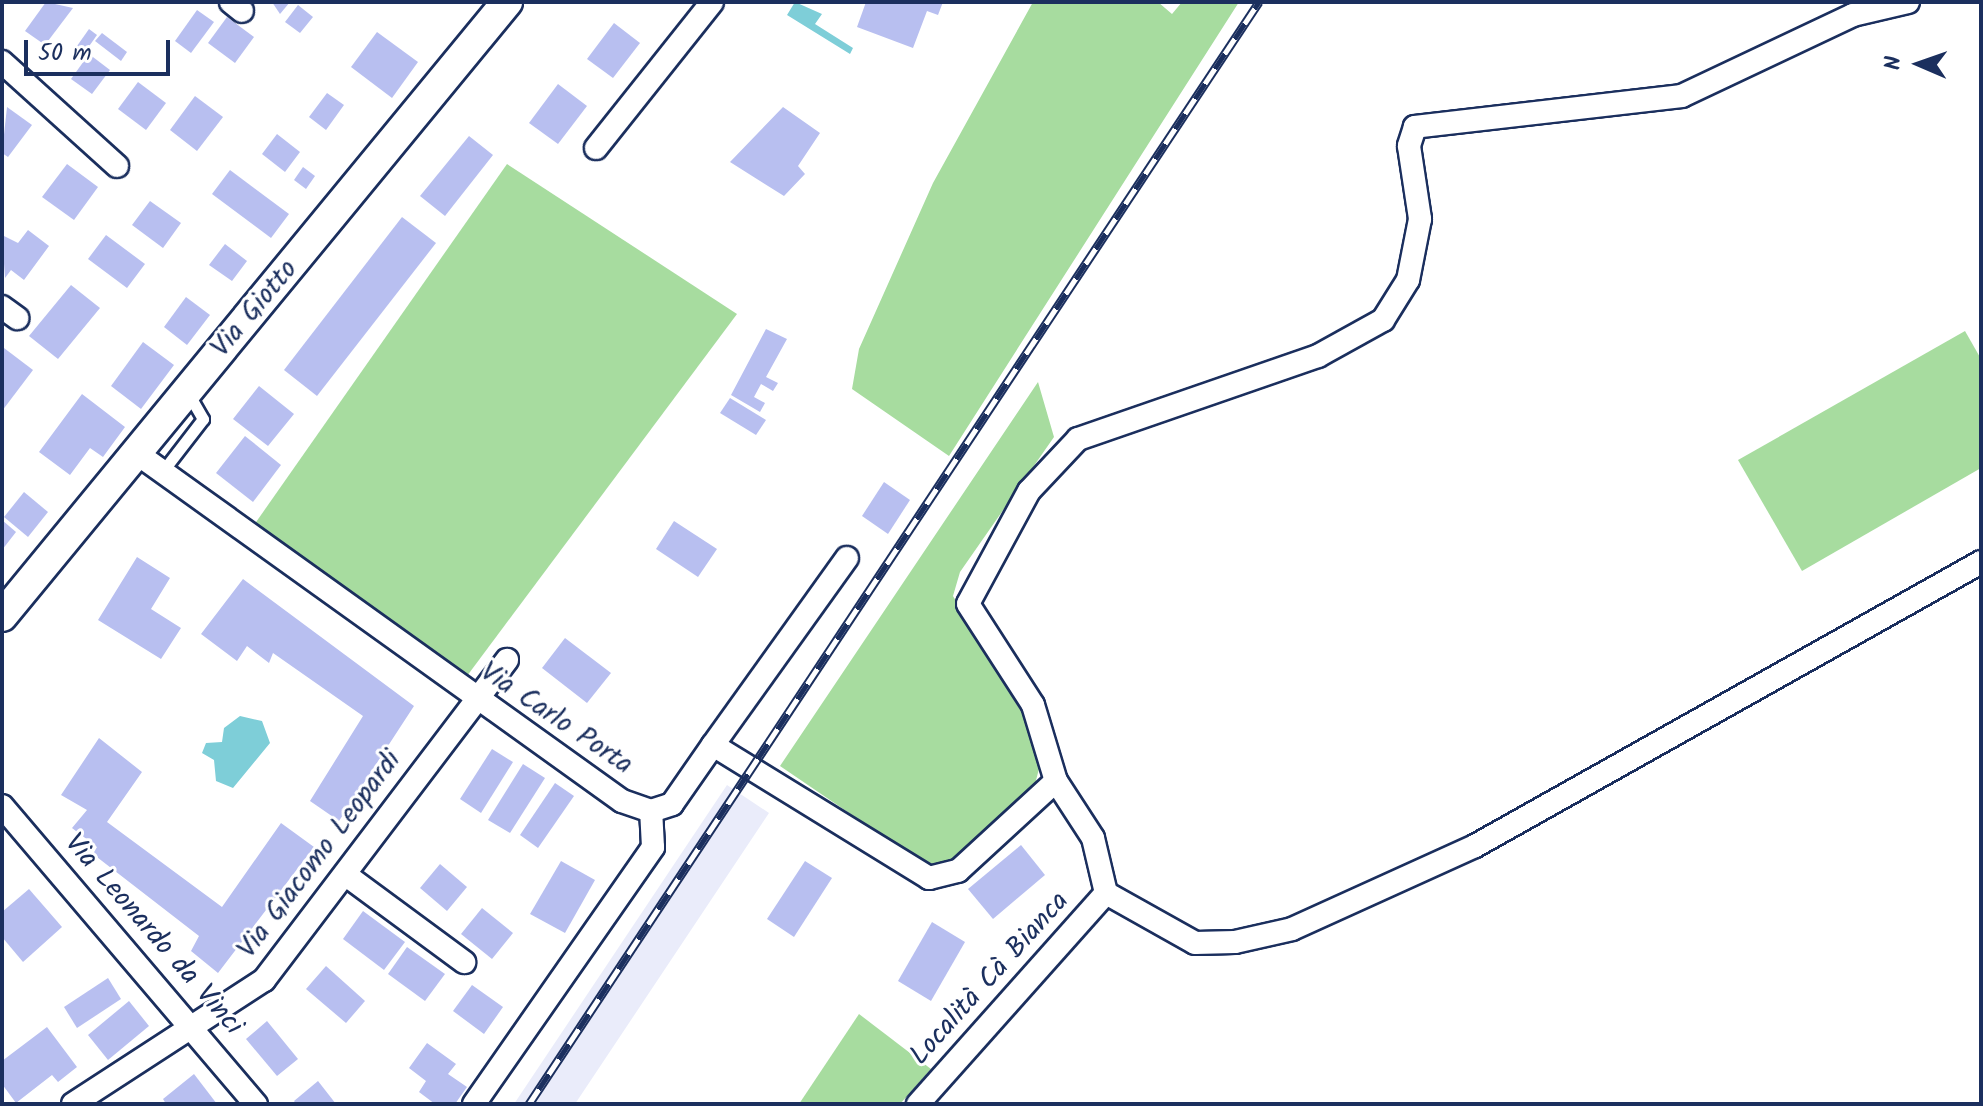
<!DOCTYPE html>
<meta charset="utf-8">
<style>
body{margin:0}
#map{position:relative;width:1983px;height:1106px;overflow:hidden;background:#fff;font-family:Kalam,sans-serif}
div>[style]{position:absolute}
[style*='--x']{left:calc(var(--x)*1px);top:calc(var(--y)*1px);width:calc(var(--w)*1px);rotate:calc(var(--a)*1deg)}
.built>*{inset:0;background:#eaecfa}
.green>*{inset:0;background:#a7dc9f}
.water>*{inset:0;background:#7eced8}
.building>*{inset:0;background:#b8bff0}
.roads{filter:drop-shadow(2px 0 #1b2f5e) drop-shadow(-2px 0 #1b2f5e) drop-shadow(0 2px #1b2f5e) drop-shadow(0 -2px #1b2f5e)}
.lane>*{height:11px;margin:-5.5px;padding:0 5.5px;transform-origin:5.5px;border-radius:5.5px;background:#fff}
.street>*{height:22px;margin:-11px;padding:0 11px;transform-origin:11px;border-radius:11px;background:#fff}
.secondary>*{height:30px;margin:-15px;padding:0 15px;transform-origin:15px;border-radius:15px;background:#fff}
.rail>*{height:9px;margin-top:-4.5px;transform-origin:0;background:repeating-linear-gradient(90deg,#fff 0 18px,#1b2f5e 0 36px);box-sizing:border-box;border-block:2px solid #1b2f5e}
span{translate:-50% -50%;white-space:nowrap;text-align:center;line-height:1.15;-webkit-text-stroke:6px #fff;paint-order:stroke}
.street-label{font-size:28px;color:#1b2f5e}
.frame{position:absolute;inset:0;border:4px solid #1b2f5e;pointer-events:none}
.north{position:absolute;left:1879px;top:24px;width:80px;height:80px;-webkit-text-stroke:6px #fff;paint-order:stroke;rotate:272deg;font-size:22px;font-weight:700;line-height:32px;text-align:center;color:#1b2f5e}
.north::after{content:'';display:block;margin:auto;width:28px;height:36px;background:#1b2f5e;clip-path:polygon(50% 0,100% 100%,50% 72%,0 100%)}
.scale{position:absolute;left:24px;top:40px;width:146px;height:36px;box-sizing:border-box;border:4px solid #1b2f5e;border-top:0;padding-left:10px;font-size:24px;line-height:28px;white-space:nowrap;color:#1b2f5e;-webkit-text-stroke:6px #fff;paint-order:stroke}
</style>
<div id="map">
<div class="built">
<i style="clip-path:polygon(727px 785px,769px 813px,575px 1104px,514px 1104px)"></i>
</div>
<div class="green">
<i style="clip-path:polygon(1033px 2px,1158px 2px,1172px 14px,1182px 2px,1239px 2px,949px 456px,852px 389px,859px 349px,933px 183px)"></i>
<i style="clip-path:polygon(507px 164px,737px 314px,467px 676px,254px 525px)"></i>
<i style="clip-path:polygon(1965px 331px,1981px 359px,1981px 468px,1802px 571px,1738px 460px)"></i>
<i style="clip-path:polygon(1038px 382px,1054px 437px,960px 572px,953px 596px,1035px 735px,1040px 765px,1034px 788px,957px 861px,924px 864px,780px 766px)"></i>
<i style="clip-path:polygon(859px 1014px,931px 1069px,900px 1104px,799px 1104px)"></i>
</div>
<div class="water">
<i style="clip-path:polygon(795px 2px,822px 14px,815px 24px,853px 48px,850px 54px,787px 15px)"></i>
<i style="clip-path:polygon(240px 716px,262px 721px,270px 743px,233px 788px,216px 781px,214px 760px,202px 753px,206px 743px,222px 742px,224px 728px)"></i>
</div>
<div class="building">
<i style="clip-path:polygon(46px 2px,73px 8px,45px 45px,25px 31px)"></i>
<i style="clip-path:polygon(272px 2px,290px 2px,280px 14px)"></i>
<i style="clip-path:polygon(866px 2px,943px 2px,938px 15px,927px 11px,913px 48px,857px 27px)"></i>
<i style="clip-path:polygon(298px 5px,313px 17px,300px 33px,285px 22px)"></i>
<i style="clip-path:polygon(197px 10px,214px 22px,191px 53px,175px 41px)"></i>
<i style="clip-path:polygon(227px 17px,254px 37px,235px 63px,208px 43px)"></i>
<i style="clip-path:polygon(614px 23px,640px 43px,613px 78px,587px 59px)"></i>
<i style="clip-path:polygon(89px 29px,97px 35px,85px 52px,77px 46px)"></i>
<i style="clip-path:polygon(377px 32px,418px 62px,392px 98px,351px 67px)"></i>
<i style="clip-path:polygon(102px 33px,127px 52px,121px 61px,95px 41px)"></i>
<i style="clip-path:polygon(89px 54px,110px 70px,92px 94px,71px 79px)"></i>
<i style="clip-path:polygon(138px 82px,166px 103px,146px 130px,118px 109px)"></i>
<i style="clip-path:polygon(558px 84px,587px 106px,558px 144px,529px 123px)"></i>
<i style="clip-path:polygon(327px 93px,344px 105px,326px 130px,309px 117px)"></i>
<i style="clip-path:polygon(195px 96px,223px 117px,197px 151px,170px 130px)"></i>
<i style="clip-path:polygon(7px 107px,32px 125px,8px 157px,2px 153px)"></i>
<i style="clip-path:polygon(783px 107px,820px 133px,798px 166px,805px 174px,784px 196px,730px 162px)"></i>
<i style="clip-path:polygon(277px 134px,300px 152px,285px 172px,262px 154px)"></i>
<i style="clip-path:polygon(469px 136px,493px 155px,445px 216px,420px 196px)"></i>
<i style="clip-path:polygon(67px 164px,98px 187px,74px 220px,42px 197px)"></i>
<i style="clip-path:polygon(303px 167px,315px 176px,306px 189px,294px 180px)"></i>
<i style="clip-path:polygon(230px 170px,289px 214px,271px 238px,212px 194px)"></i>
<i style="clip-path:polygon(150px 201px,181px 223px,163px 248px,132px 225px)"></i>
<i style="clip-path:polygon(402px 217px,436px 243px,317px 396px,284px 370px)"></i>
<i style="clip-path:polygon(28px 230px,49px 246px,24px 280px,11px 270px,5px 278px,2px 235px,18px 243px)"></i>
<i style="clip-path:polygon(106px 235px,145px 264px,127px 288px,88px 259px)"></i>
<i style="clip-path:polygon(225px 244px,247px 261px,232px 281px,209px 265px)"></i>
<i style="clip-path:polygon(71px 285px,100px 308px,58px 359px,29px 336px)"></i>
<i style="clip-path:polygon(186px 297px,210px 315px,187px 345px,164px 327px)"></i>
<i style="clip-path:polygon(766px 329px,787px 339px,766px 377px,778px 383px,773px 391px,761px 384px,754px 397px,765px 403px,760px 412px,731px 395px)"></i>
<i style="clip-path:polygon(143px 342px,174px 365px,141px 409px,111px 386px)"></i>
<i style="clip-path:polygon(4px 348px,33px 370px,2px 411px,2px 351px)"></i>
<i style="clip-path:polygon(259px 386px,294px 414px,268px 446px,233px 419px)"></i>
<i style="clip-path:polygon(82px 394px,125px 427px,103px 457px,90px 448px,70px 475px,39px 452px)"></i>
<i style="clip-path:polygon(730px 398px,766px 420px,756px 435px,720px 413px)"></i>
<i style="clip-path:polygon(245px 436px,281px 465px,253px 502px,216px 473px)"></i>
<i style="clip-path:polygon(884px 482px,910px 500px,888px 534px,862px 516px)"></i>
<i style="clip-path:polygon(24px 492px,48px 512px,28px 537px,4px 517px)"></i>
<i style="clip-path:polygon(2px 520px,16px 532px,2px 550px)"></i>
<i style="clip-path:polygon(674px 521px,717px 549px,698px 577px,656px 549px)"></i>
<i style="clip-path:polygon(137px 557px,170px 578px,151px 609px,181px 628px,161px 659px,98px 620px)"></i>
<i style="clip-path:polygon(243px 579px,414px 706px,339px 821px,310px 801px,363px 716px,273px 653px,269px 663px,247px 646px,237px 661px,201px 634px)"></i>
<i style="clip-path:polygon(565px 638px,611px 673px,587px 703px,542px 668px)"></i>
<i style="clip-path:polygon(99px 738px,142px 772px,107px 822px,222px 907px,281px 823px,314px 847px,218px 973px,191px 951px,199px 936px,93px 854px,97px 847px,72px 828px,87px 810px,61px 795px)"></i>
<i style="clip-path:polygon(492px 749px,513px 762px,481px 813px,460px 799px)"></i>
<i style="clip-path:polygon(523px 764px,545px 778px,510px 833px,488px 820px)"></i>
<i style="clip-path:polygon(555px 783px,574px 796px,538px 848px,520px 835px)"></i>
<i style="clip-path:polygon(1021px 845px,1045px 875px,993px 919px,968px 889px)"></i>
<i style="clip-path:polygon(561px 861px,595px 880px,565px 933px,530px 914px)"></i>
<i style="clip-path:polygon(805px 861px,832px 878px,794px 937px,767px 919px)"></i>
<i style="clip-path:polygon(440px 864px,467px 887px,447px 911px,420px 888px)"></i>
<i style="clip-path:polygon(29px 889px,62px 927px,23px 962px,2px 937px,2px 912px)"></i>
<i style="clip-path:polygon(482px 908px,513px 933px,492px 959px,461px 934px)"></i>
<i style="clip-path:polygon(363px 911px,405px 942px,384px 970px,343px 939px)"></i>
<i style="clip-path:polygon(932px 922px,965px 942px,931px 1001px,898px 981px)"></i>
<i style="clip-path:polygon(407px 947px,445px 974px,425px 1001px,388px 974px)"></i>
<i style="clip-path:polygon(326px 966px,365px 1001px,346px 1023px,306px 989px)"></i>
<i style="clip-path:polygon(108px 978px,121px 999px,77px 1028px,64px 1007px)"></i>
<i style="clip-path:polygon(472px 985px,503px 1007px,484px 1034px,453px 1011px)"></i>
<i style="clip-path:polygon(129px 1001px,149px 1026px,108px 1060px,88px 1035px)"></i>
<i style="clip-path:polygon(267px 1021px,298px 1059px,277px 1076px,246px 1039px)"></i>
<i style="clip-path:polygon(47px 1027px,77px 1067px,58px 1082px,52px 1075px,16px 1103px,2px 1084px,2px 1061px)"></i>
<i style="clip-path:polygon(427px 1043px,456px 1064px,448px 1074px,467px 1087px,455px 1104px,435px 1104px,419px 1092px,426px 1081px,409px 1068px)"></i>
<i style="clip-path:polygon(194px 1074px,217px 1104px,166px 1104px,163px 1099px)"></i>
<i style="clip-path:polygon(318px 1081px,336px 1104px,296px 1104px,294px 1101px)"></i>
</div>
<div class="roads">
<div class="lane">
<i style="--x:162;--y:472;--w:67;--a:-52.3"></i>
<i style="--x:203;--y:419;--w:30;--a:-120"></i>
</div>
<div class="street">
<i style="--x:231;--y:2;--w:14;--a:39"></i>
<i style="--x:1908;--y:2;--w:57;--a:166.7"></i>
<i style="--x:1853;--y:15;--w:189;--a:154.7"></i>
<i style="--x:1682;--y:96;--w:269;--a:173.4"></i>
<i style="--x:1415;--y:127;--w:20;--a:108"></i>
<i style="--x:1409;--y:146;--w:74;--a:81.4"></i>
<i style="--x:1420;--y:219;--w:62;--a:101.1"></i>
<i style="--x:1408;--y:280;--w:47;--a:122"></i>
<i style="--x:1383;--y:320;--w:74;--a:151"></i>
<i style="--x:1318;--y:356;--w:254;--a:160.9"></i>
<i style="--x:1078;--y:439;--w:71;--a:133.3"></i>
<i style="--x:1029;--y:491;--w:128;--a:118.4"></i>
<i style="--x:968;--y:604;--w:120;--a:57.2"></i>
<i style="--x:1033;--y:705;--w:79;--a:73.2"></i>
<i style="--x:1056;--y:781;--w:68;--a:57"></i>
<i style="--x:1093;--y:838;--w:57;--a:76.7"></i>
<i style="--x:1106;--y:893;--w:102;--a:29.3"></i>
<i style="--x:1195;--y:943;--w:40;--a:-1.4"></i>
<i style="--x:1235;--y:942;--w:58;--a:-12.8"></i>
<i style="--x:1292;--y:929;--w:201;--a:-24.4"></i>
<i style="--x:1475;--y:846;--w:580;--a:-29.3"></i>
<i style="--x:2;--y:62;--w:155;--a:42.1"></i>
<i style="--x:596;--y:148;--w:186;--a:-51.5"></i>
<i style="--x:2;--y:307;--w:19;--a:36"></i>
<i style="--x:135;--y:452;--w:599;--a:35.63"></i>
<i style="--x:622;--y:801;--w:31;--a:19"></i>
<i style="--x:651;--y:811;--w:22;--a:-18"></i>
<i style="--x:672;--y:804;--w:72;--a:-55.2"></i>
<i style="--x:713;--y:745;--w:254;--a:31.6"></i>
<i style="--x:929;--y:878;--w:30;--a:-14"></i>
<i style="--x:958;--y:871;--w:133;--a:-42.6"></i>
<i style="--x:713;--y:745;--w:230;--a:-54.4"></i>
<i style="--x:2;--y:806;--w:392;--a:49.6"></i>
<i style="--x:346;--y:875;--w:147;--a:36.4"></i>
<i style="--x:73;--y:1104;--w:228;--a:-33"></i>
<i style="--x:264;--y:980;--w:402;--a:-52.8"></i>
<i style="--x:474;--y:1104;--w:313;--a:-55.1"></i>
<i style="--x:653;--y:847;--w:36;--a:-93"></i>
<i style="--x:918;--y:1104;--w:283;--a:-48.3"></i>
</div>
<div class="secondary">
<i style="--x:2;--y:616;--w:795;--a:-50.56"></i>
</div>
</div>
<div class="rail">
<i style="--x:529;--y:1104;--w:1322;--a:-56.48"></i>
</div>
<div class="street-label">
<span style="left:255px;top:309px;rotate:-50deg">Via Giotto</span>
<span style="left:556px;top:719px;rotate:34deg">Via Carlo Porta</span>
<span style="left:320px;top:855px;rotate:-53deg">Via Giacomo Leopardi</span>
<span style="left:153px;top:935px;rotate:49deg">Via Leonardo da Vinci</span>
<span style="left:990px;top:979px;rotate:-48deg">Località Cà Bianca</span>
</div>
<div class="frame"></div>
<div class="north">N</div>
<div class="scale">50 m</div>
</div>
